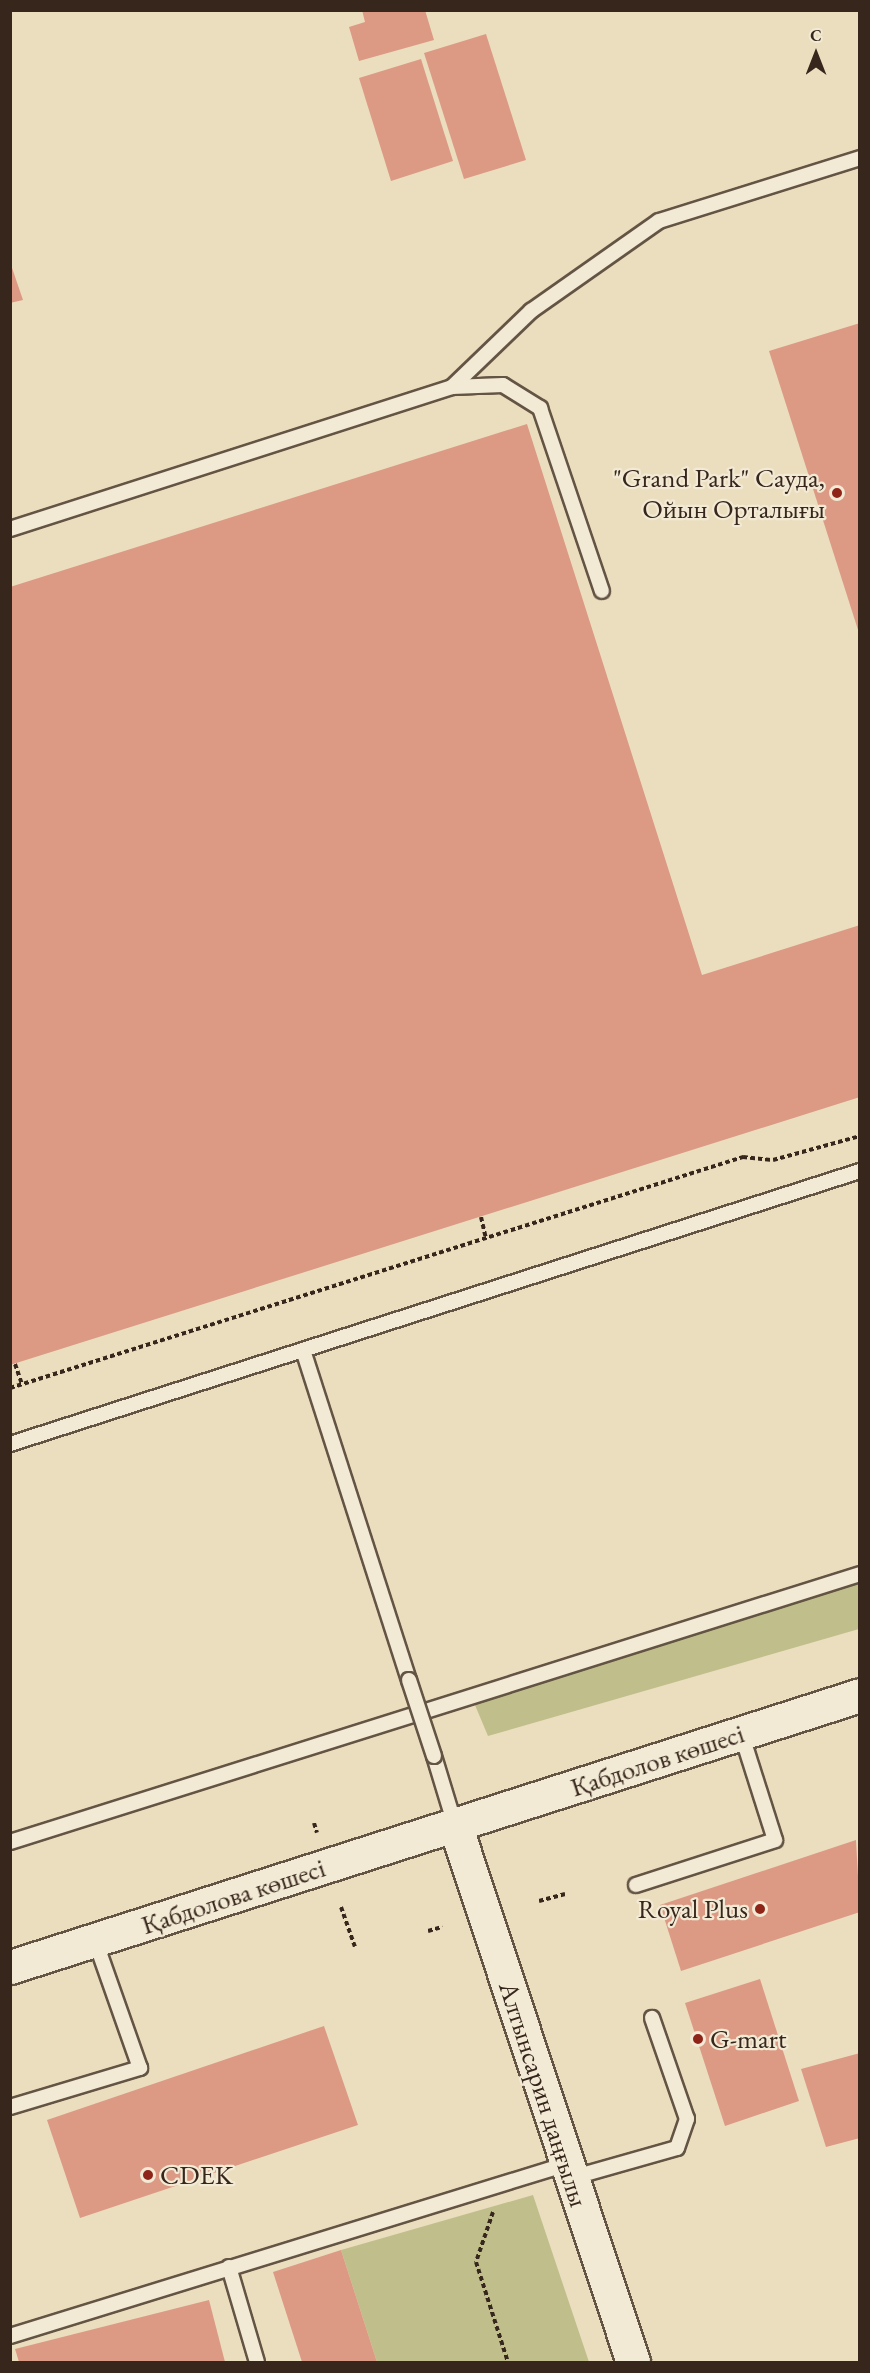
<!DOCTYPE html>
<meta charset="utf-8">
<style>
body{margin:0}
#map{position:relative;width:870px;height:2373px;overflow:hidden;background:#ebdebe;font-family:"EB Garamond",serif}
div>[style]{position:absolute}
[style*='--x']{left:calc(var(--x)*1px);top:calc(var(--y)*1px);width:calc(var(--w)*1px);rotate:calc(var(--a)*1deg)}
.green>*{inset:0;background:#c0bf8c}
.building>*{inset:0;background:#dc9a84}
.path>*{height:4px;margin-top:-2px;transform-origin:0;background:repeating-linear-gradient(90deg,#37261b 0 4.5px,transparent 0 7.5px)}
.roads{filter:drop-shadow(2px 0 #645444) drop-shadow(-2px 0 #645444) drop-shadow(0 2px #645444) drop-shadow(0 -2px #645444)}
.service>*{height:14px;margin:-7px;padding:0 7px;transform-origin:7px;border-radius:7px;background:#f2ead5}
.tertiary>*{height:33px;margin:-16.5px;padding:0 16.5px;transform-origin:16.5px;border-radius:16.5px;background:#f2ead5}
.bridges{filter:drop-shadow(2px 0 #645444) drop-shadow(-2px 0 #645444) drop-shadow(0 2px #645444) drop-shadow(0 -2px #645444)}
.service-bridge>*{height:14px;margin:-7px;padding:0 7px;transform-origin:7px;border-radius:7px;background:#f2ead5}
.dots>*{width:16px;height:16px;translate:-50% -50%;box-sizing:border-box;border:3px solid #f2ead5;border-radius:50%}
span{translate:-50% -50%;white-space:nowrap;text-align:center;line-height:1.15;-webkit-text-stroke:4.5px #f2ead5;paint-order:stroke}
.poi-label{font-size:27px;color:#37261b}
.right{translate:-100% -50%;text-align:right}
.left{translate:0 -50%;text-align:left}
.street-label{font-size:27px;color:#37261b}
.frame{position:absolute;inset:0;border:12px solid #37261b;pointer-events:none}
.north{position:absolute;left:786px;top:24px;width:60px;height:60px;-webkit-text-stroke:4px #f2ead5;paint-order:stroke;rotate:0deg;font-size:16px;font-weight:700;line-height:24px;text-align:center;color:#37261b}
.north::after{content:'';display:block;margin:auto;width:21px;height:27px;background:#37261b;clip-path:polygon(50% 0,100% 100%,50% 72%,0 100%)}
</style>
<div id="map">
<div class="green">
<i style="clip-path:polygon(859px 1573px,859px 1629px,488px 1736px,472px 1698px)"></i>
<i style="clip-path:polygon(533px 2195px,589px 2362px,377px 2362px,341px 2250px)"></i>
</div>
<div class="building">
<i style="clip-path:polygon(362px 10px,425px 10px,434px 40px,359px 61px,349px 27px,365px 22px)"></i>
<i style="clip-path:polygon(486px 34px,526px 160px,464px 179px,424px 53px)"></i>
<i style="clip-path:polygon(421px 59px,453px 161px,391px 181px,359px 78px)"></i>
<i style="clip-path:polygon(10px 262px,23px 300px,10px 303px)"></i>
<i style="clip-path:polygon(860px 323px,860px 633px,859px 633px,769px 351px)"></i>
<i style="clip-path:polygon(527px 424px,702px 975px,860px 925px,860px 1097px,10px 1365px,10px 587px)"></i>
<i style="clip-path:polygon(856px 1840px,860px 1912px,681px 1971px,660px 1905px)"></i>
<i style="clip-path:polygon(760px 1979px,799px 2101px,725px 2126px,685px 2003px)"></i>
<i style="clip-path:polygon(324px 2026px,358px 2125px,80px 2218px,47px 2120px)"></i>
<i style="clip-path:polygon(860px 2053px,860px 2138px,826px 2147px,801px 2069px)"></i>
<i style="clip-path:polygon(341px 2250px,377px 2362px,302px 2362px,273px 2272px)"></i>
<i style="clip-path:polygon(209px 2300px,225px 2362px,19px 2362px,15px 2349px)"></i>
</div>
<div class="path">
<i style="--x:481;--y:1217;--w:22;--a:77"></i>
<i style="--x:15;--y:1364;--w:21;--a:71"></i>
<i style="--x:10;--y:1388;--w:769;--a:-17.49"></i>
<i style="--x:743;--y:1157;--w:30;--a:6"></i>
<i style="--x:773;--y:1160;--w:90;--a:-15.4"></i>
<i style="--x:314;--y:1823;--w:10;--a:73"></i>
<i style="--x:539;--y:1901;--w:27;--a:-15"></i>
<i style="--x:341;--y:1907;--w:42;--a:70.7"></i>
<i style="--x:428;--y:1931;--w:15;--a:-16"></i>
<i style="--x:493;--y:2212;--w:53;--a:108.8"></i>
<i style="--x:476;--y:2262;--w:105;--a:72.3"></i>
</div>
<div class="roads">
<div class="service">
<i style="--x:452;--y:387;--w:110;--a:-43.9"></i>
<i style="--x:531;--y:311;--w:156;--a:-35.1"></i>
<i style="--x:659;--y:221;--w:211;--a:-17.4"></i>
<i style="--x:10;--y:529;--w:464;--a:-17.8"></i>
<i style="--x:452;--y:387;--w:51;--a:-2.2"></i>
<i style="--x:503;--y:385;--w:44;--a:31.9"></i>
<i style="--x:540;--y:408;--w:193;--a:71.3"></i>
<i style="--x:303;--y:1350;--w:347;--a:72.2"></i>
<i style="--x:10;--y:1444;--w:893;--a:-17.81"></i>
<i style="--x:434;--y:1756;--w:72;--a:73.1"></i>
<i style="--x:10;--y:1842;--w:891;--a:-17.5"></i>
<i style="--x:636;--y:1885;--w:146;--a:-17.9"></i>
<i style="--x:775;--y:1840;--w:112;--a:-107.6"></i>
<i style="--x:10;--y:2107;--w:136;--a:-16.7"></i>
<i style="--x:140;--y:2068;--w:136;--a:-109.4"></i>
<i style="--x:571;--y:2178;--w:110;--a:-15.8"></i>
<i style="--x:677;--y:2148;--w:31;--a:-71"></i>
<i style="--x:687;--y:2119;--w:107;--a:-109.1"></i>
<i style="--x:229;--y:2267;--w:99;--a:73.6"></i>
<i style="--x:10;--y:2336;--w:583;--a:-17.16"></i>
</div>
<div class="tertiary">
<i style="--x:455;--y:1825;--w:566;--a:71.66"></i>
<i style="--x:10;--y:1967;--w:892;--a:-17.74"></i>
</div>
</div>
<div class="bridges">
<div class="service-bridge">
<i style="--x:409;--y:1680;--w:80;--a:71.8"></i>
</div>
</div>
<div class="dots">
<i style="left:837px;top:493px;background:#8f2418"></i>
<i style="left:760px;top:1909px;background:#8f2418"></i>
<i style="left:698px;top:2039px;background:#8f2418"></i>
<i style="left:148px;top:2175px;background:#8f2418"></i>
</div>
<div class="poi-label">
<span class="right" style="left:825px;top:493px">"Grand Park" Сауда,<br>Ойын Орталығы</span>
<span class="right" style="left:748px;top:1909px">Royal Plus</span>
<span class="left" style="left:710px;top:2039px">G-mart</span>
<span class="left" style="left:160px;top:2175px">CDEK</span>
</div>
<div class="street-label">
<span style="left:657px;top:1760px;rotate:-18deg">Қабдолов көшесі</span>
<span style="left:233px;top:1896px;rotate:-18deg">Қабдолова көшесі</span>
<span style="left:544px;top:2094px;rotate:72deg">Алтынсарин даңғылы</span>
</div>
<div class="frame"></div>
<div class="north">С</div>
</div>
